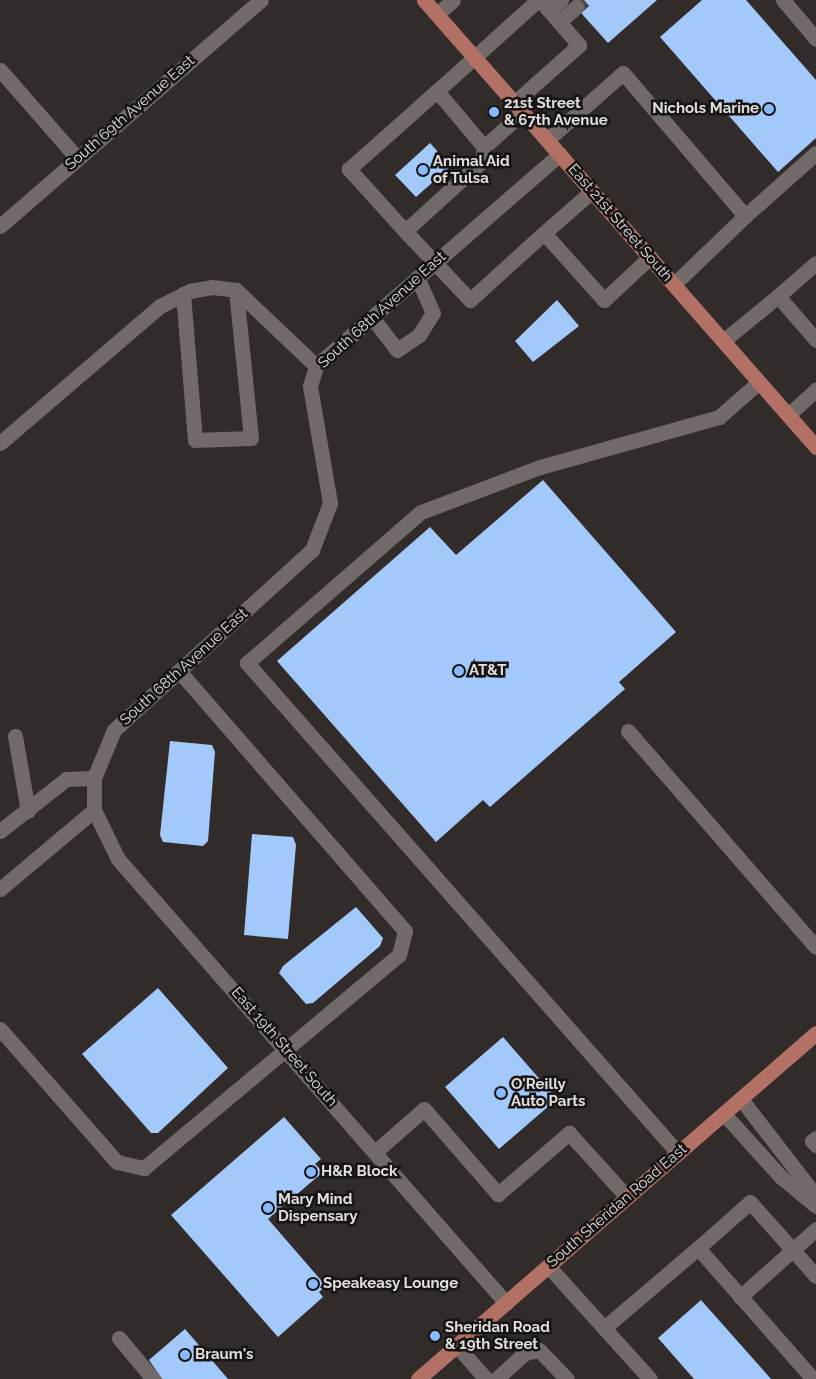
<!DOCTYPE html>
<style>
body{margin:0}
#map{position:relative;width:816px;height:1379px;overflow:hidden;background:#312b2a;font-family:Raleway,sans-serif}
div>[style]{position:absolute}
[style*='--x']{left:calc(var(--x)*1px);top:calc(var(--y)*1px);width:calc(var(--w)*1px);rotate:calc(var(--a)*1deg)}
.building>*{inset:0;background:#a3c9fb}
.minor-tunnel>*{height:15px;margin-top:-7.5px;transform-origin:0;background:repeating-linear-gradient(90deg,#4b4645 0 15px,transparent 0 23px)}
.minor>*{height:15px;margin:-7.5px;padding:0 7.5px;transform-origin:7.5px;border-radius:7.5px;background:#716a69}
.major>*{height:15px;margin:-7.5px;padding:0 7.5px;transform-origin:7.5px;border-radius:7.5px;background:#b27164}
.dots>*{width:14px;height:14px;translate:-50% -50%;box-sizing:border-box;border:2px solid #171414;border-radius:50%}
span{translate:-50% -50%;white-space:nowrap;text-align:center;line-height:1.15;-webkit-text-stroke:5px #171414;paint-order:stroke}
.poi-label{font-size:15px;color:#e1dddc;font-weight:700}
.left{translate:0 -50%;text-align:left}
.right{translate:-100% -50%;text-align:right}
.street-label{font-size:15px;color:#e1dddc}
</style>
<div id="map">
<div class="building">
<i style="clip-path:polygon(582px 0,657px 0,608px 43px,582px 14px)"></i>
<i style="clip-path:polygon(702px 0,746px 0,816px 80px,816px 138px,778px 172px,660px 37px)"></i>
<i style="clip-path:polygon(430px 143px,451px 166px,416px 197px,395px 175px)"></i>
<i style="clip-path:polygon(557px 300px,579px 326px,533px 362px,515px 341px)"></i>
<i style="clip-path:polygon(543px 480px,676px 632px,619px 682px,625px 689px,490px 807px,483px 800px,436px 842px,277px 661px,430px 527px,456px 555px)"></i>
<i style="clip-path:polygon(170px 741px,212px 745px,215px 752px,208px 841px,203px 846px,163px 842px,160px 835px)"></i>
<i style="clip-path:polygon(252px 834px,293px 837px,296px 845px,288px 939px,244px 935px)"></i>
<i style="clip-path:polygon(356px 907px,383px 938px,380px 946px,313px 1003px,306px 1004px,279px 973px,283px 966px)"></i>
<i style="clip-path:polygon(158px 988px,228px 1068px,158px 1133px,151px 1133px,82px 1054px)"></i>
<i style="clip-path:polygon(503px 1037px,557px 1099px,499px 1149px,445px 1087px)"></i>
<i style="clip-path:polygon(284px 1117px,321px 1159px,315px 1164px,323px 1172px,268px 1219px,326px 1286px,319px 1292px,323px 1297px,278px 1337px,171px 1215px)"></i>
<i style="clip-path:polygon(701px 1300px,771px 1379px,694px 1379px,658px 1338px)"></i>
<i style="clip-path:polygon(185px 1329px,228px 1379px,162px 1379px,149px 1360px)"></i>
</div>
<div class="minor-tunnel">
<i style="--x:576;--y:7;--w:11;--a:-41"></i>
</div>
<div class="minor">
<i style="--x:538;--y:0;--w:136;--a:138"></i>
<i style="--x:437;--y:91;--w:73;--a:50"></i>
<i style="--x:484;--y:147;--w:14;--a:98"></i>
<i style="--x:482;--y:161;--w:104;--a:137.7"></i>
<i style="--x:405;--y:231;--w:95;--a:46.7"></i>
<i style="--x:470;--y:300;--w:100;--a:-42.2"></i>
<i style="--x:783;--y:0;--w:51;--a:49.8"></i>
<i style="--x:549;--y:10;--w:16;--a:-40"></i>
<i style="--x:437;--y:14;--w:21;--a:-41"></i>
<i style="--x:559;--y:22;--w:23;--a:-41"></i>
<i style="--x:0;--y:70;--w:118;--a:48.8"></i>
<i style="--x:515;--y:102;--w:86;--a:-41.7"></i>
<i style="--x:579;--y:45;--w:60;--a:-130.9"></i>
<i style="--x:547;--y:140;--w:101;--a:-41.4"></i>
<i style="--x:623;--y:73;--w:188;--a:49.5"></i>
<i style="--x:745;--y:216;--w:98;--a:136.2"></i>
<i style="--x:484;--y:147;--w:52;--a:-41.9"></i>
<i style="--x:592;--y:191;--w:64;--a:138.8"></i>
<i style="--x:544;--y:233;--w:90;--a:48.2"></i>
<i style="--x:604;--y:300;--w:63;--a:-43.1"></i>
<i style="--x:745;--y:216;--w:95;--a:-41.6"></i>
<i style="--x:0;--y:226;--w:345;--a:-40.9"></i>
<i style="--x:405;--y:231;--w:84;--a:-132.1"></i>
<i style="--x:349;--y:169;--w:118;--a:-41.6"></i>
<i style="--x:183;--y:294;--w:146;--a:85.3"></i>
<i style="--x:195;--y:440;--w:56;--a:-2"></i>
<i style="--x:251;--y:438;--w:149;--a:-95.8"></i>
<i style="--x:778;--y:296;--w:50;--a:-41"></i>
<i style="--x:372;--y:317;--w:41;--a:52.9"></i>
<i style="--x:397;--y:350;--w:27;--a:-34"></i>
<i style="--x:419;--y:335;--w:26;--a:-58"></i>
<i style="--x:433;--y:313;--w:39;--a:-114"></i>
<i style="--x:723;--y:341;--w:71;--a:-39.3"></i>
<i style="--x:778;--y:296;--w:58;--a:49.2"></i>
<i style="--x:788;--y:415;--w:38;--a:-42"></i>
<i style="--x:0;--y:443;--w:211;--a:-40.6"></i>
<i style="--x:160;--y:306;--w:34;--a:-27"></i>
<i style="--x:190;--y:291;--w:22;--a:-10"></i>
<i style="--x:212;--y:287;--w:24;--a:7"></i>
<i style="--x:236;--y:290;--w:110;--a:43.5"></i>
<i style="--x:628;--y:731;--w:286;--a:49"></i>
<i style="--x:15;--y:736;--w:76;--a:80.2"></i>
<i style="--x:0;--y:831;--w:84;--a:-38.2"></i>
<i style="--x:66;--y:779;--w:28;--a:-2"></i>
<i style="--x:0;--y:889;--w:123;--a:-40"></i>
<i style="--x:0;--y:1029;--w:177;--a:48.7"></i>
<i style="--x:117;--y:1162;--w:28;--a:13"></i>
<i style="--x:144;--y:1168;--w:332;--a:-39.9"></i>
<i style="--x:399;--y:955;--w:25;--a:-76"></i>
<i style="--x:405;--y:931;--w:344;--a:-131"></i>
<i style="--x:741;--y:1099;--w:123;--a:52.3"></i>
<i style="--x:724;--y:1114;--w:85;--a:47.9"></i>
<i style="--x:781;--y:1177;--w:45;--a:39.6"></i>
<i style="--x:816;--y:1138;--w:5;--a:143"></i>
<i style="--x:812;--y:1141;--w:6;--a:45"></i>
<i style="--x:375;--y:1152;--w:65;--a:-41.3"></i>
<i style="--x:424;--y:1109;--w:113;--a:49"></i>
<i style="--x:498;--y:1194;--w:94;--a:-40.7"></i>
<i style="--x:569;--y:1133;--w:86;--a:47.8"></i>
<i style="--x:678;--y:1153;--w:653;--a:-131.33"></i>
<i style="--x:247;--y:663;--w:230;--a:-41"></i>
<i style="--x:421;--y:512;--w:127;--a:-20.7"></i>
<i style="--x:540;--y:467;--w:186;--a:-15.6"></i>
<i style="--x:719;--y:417;--w:53;--a:-41.2"></i>
<i style="--x:698;--y:1248;--w:69;--a:-41.5"></i>
<i style="--x:750;--y:1202;--w:99;--a:48.3"></i>
<i style="--x:548;--y:1266;--w:152;--a:47.9"></i>
<i style="--x:740;--y:1297;--w:102;--a:-41.8"></i>
<i style="--x:506;--y:1303;--w:590;--a:-131.15"></i>
<i style="--x:118;--y:859;--w:55;--a:-116.1"></i>
<i style="--x:94;--y:810;--w:32;--a:-90"></i>
<i style="--x:94;--y:778;--w:52;--a:-67.4"></i>
<i style="--x:114;--y:730;--w:268;--a:-42.3"></i>
<i style="--x:312;--y:550;--w:50;--a:-69"></i>
<i style="--x:330;--y:503;--w:119;--a:-99.7"></i>
<i style="--x:310;--y:386;--w:21;--a:-73"></i>
<i style="--x:316;--y:366;--w:323;--a:-41"></i>
<i style="--x:604;--y:1328;--w:123;--a:-40.4"></i>
<i style="--x:698;--y:1248;--w:174;--a:48.7"></i>
<i style="--x:119;--y:1338;--w:53;--a:50.3"></i>
<i style="--x:457;--y:1346;--w:44;--a:48.7"></i>
<i style="--x:496;--y:1379;--w:39;--a:-42"></i>
<i style="--x:525;--y:1353;--w:14;--a:-12"></i>
<i style="--x:539;--y:1350;--w:40;--a:46"></i>
</div>
<div class="major">
<i style="--x:424;--y:0;--w:595;--a:48.75"></i>
<i style="--x:418;--y:1379;--w:527;--a:-41"></i>
</div>
<div class="dots">
<i style="left:769px;top:109px;background:#88bafc"></i>
<i style="left:494px;top:112px;background:#88bafc"></i>
<i style="left:423px;top:170px;background:#88bafc"></i>
<i style="left:459px;top:671px;background:#88bafc"></i>
<i style="left:501px;top:1093px;background:#88bafc"></i>
<i style="left:311px;top:1172px;background:#88bafc"></i>
<i style="left:268px;top:1208px;background:#88bafc"></i>
<i style="left:313px;top:1284px;background:#88bafc"></i>
<i style="left:435px;top:1336px;background:#88bafc"></i>
<i style="left:185px;top:1355px;background:#88bafc"></i>
</div>
<div class="poi-label">
<span class="left" style="left:504px;top:112px">21st Street<br>&amp; 67th Avenue</span>
<span class="right" style="left:759px;top:109px">Nichols Marine</span>
<span class="left" style="left:433px;top:170px">Animal Aid<br>of Tulsa</span>
<span class="left" style="left:469px;top:671px">AT&amp;T</span>
<span class="left" style="left:511px;top:1093px">O'Reilly<br>Auto Parts</span>
<span class="left" style="left:321px;top:1172px">H&amp;R Block</span>
<span class="left" style="left:278px;top:1208px">Mary Mind<br>Dispensary</span>
<span class="left" style="left:323px;top:1284px">Speakeasy Lounge</span>
<span class="left" style="left:445px;top:1336px">Sheridan Road<br>&amp; 19th Street</span>
<span class="left" style="left:195px;top:1355px">Braum's</span>
</div>
<div class="street-label">
<span style="left:130px;top:113px;rotate:-41deg">South 69th Avenue East</span>
<span style="left:620px;top:223px;rotate:49deg">East 21st Street South</span>
<span style="left:382px;top:310px;rotate:-42deg">South 68th Avenue East</span>
<span style="left:184px;top:667px;rotate:-42deg">South 68th Avenue East</span>
<span style="left:284px;top:1047px;rotate:49deg">East 19th Street South</span>
<span style="left:617px;top:1206px;rotate:-41deg">South Sheridan Road East</span>
</div>
</div>
